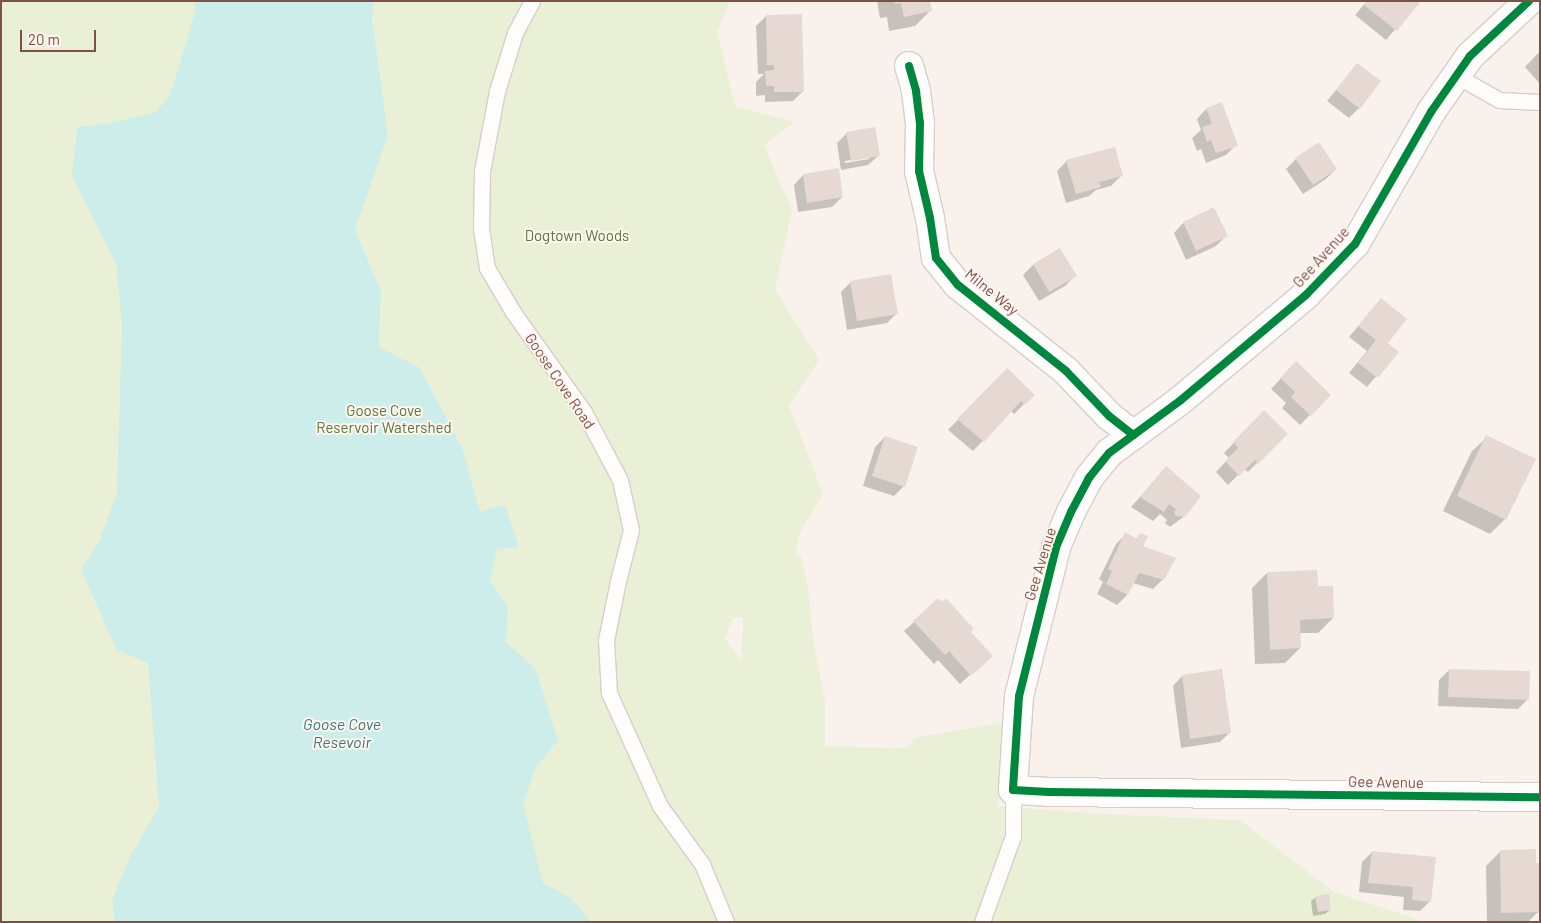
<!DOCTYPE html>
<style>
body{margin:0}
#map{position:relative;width:1541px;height:923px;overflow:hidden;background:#f9f2ec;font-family:Barlow,sans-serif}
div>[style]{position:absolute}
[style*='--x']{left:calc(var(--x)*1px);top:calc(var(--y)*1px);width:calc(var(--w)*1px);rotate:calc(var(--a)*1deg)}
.green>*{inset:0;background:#eaf0d5}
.water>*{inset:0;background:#ccedea}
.shadow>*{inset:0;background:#0003}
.building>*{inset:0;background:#e6d8d3}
.roads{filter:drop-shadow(1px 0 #d8cdc9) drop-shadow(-1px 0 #d8cdc9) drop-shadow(0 1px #d8cdc9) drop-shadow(0 -1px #d8cdc9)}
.service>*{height:15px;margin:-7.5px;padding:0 7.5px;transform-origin:7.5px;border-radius:7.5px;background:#fefdfc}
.minor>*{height:28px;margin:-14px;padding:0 14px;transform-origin:14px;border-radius:14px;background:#fefdfc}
.cycleway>*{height:8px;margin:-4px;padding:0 4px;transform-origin:4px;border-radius:4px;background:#00873e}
span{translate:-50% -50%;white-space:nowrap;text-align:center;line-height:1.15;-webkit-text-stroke:4px #fff6ef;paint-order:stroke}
.park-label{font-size:15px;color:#577639}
.street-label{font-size:15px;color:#7c5148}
.water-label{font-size:16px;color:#377b79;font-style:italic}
.frame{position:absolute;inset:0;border:2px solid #7c5148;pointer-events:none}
.scale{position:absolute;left:20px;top:30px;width:76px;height:22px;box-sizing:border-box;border:2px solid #7c5148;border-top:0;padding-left:6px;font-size:15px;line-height:18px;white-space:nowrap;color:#7c5148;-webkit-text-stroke:4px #fff6ef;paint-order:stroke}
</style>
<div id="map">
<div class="green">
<i style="clip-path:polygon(evenodd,1px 1px,730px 1px,717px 33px,735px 106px,795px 122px,764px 145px,792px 210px,775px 289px,819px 360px,789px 405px,823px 494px,799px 534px,796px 554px,801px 556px,807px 581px,815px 651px,825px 702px,825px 746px,907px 748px,915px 738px,1003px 722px,998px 806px,1103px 814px,1240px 820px,1334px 892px,1426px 922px,1px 922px,1px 1px,743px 617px,742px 640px,742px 660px,725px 639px,733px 618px,743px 617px)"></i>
</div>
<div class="water">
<i style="clip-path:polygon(194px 1px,374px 1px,372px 19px,388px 135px,355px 230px,381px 291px,379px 347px,420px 368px,462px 448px,480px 512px,505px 505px,519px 547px,497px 549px,490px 580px,508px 607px,506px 642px,535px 668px,558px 740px,536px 767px,523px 804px,543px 883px,571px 898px,591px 922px,115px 922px,112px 901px,127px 862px,159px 807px,148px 663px,117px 650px,81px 570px,99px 542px,117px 492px,122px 324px,116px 263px,72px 175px,77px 127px,106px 124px,156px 112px,170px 95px,196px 9px)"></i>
</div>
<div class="shadow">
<i style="clip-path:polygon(877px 1px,928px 1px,930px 11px,915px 26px,889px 31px,887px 17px,880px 18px)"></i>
<i style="clip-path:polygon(1367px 1px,1419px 2px,1386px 40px,1355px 15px)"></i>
<i style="clip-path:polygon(766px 16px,803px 91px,793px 101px,765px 102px,765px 95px,756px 96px,756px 82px,764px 74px,758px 74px,756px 26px)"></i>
<i style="clip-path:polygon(1540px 51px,1540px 84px,1525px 67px)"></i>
<i style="clip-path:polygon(1357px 64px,1359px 108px,1349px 118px,1327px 101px)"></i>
<i style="clip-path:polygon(1206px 109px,1236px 145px,1226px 155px,1206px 163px,1201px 149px,1197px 151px,1192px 138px,1201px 130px,1197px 119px)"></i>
<i style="clip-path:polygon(evenodd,847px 133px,878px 156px,868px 165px,841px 170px,837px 143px,847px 133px,869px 157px,869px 159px,845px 163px,845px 161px,869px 157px)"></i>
<i style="clip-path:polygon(1319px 144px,1336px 169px,1326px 179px,1303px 194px,1286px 169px,1296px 159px)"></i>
<i style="clip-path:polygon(1067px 161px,1121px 176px,1111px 186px,1096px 190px,1089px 196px,1066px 203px,1057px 171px)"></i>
<i style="clip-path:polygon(803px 175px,842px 197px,832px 207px,798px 212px,794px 185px)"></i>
<i style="clip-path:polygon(1183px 223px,1226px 236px,1216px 246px,1186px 260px,1174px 233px)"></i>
<i style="clip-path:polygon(1060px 250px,1075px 276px,1065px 286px,1039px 301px,1023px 275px,1033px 265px)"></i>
<i style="clip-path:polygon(851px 282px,897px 313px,887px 323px,847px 330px,841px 292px)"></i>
<i style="clip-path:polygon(1381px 299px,1386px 343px,1397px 352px,1367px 387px,1349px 373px,1367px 351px,1349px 337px)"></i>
<i style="clip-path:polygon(1007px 369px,1033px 395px,1014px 414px,1011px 411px,973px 451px,948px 430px)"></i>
<i style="clip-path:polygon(1286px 373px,1329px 395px,1300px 425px,1282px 408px,1286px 403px,1271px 389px)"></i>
<i style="clip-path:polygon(1264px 412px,1286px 434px,1248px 472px,1244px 469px,1228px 485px,1216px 472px,1229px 458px,1224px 453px)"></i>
<i style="clip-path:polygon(885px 437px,904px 486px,894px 496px,863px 486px,875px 447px)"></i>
<i style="clip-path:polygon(1487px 437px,1505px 519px,1490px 534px,1443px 511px,1472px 451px)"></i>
<i style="clip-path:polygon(1166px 468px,1187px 514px,1170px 527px,1165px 523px,1167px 520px,1160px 514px,1153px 521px,1131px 507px)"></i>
<i style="clip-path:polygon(1126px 534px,1136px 539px,1141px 534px,1141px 546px,1163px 579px,1153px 589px,1133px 583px,1127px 595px,1117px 605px,1097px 594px,1103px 582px,1099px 579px,1116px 544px)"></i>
<i style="clip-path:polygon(1267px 573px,1317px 588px,1333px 618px,1318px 633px,1299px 633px,1300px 648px,1285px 663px,1255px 664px,1252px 588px)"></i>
<i style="clip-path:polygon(914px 622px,969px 632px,981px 665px,960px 684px,938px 660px,934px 664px,904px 631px)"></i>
<i style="clip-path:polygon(1449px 670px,1528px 699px,1518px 709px,1438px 706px,1439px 680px)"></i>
<i style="clip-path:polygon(1182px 676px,1229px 733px,1220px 742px,1181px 748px,1173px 686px)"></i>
<i style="clip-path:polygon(1372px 852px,1430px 901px,1420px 911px,1403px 910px,1404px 897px,1359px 892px,1362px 862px)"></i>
<i style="clip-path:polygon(1500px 852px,1540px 864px,1540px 910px,1528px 922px,1487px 922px,1486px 866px)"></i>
<i style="clip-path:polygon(1316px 897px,1330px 910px,1325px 914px,1313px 916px,1311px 901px)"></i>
</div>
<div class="building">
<i style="clip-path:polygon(894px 1px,930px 1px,932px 11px,904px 17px,901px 3px,895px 4px)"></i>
<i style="clip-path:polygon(1367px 1px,1421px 1px,1397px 31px,1364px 5px)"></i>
<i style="clip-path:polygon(802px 14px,804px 92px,774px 92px,774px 86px,766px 86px,765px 71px,774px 70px,774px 65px,767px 65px,766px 15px)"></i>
<i style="clip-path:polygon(1357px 63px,1381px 81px,1360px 109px,1336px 90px)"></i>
<i style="clip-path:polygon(1222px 102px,1238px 146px,1216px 153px,1211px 140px,1207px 142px,1202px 127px,1212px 124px,1206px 108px)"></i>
<i style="clip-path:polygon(875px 127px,880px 156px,851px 161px,846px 132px)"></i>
<i style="clip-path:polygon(1319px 142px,1337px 169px,1313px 185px,1295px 158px)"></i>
<i style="clip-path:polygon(1115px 147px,1123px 176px,1099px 182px,1101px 187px,1076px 194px,1066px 160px)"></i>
<i style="clip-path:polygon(839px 168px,843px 197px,807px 203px,803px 174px)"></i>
<i style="clip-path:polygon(1214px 207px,1228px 236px,1196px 251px,1183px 222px)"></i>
<i style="clip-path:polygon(1060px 248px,1077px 276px,1049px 292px,1033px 264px)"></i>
<i style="clip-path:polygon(891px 274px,898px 314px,857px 321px,850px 281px)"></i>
<i style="clip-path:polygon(1381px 298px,1407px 319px,1388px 343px,1399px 352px,1378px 378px,1358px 363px,1376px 340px,1358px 326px)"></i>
<i style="clip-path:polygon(1296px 361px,1331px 395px,1311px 416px,1291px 397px,1295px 392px,1280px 378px)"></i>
<i style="clip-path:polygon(1007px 368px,1035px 395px,1025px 405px,1021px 401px,984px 442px,957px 419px)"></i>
<i style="clip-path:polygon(1264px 410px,1288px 434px,1258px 464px,1255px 460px,1239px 476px,1225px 461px,1238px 448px,1233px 442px)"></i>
<i style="clip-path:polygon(1486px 435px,1536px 459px,1506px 520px,1457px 496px)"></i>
<i style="clip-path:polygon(885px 436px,918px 447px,905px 487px,872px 476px)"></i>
<i style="clip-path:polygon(1166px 466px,1201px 496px,1185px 517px,1176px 516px,1174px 513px,1176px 509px,1169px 504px,1164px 512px,1140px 497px)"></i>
<i style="clip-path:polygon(1125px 532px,1137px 539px,1140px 533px,1148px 536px,1143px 546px,1176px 558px,1164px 580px,1139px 573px,1128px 595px,1106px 584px,1112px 571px,1108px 569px)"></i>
<i style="clip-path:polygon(1317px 570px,1318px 586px,1333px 586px,1334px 618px,1300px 620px,1301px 648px,1270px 650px,1267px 572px)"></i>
<i style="clip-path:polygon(938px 598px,942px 602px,946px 598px,974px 629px,971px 632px,993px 656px,971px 676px,949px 651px,945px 655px,913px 621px)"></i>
<i style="clip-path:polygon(1222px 669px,1231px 733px,1190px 739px,1182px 675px)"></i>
<i style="clip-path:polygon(1449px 669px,1530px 671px,1529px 700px,1448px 697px)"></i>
<i style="clip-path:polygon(1536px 849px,1536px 863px,1540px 863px,1539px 912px,1501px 913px,1500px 850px)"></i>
<i style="clip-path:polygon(1372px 851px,1436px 857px,1431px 902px,1412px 900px,1413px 887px,1368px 883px)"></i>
<i style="clip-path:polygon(1329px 894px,1331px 910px,1318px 912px,1315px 896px)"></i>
</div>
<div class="roads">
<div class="service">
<i style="--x:532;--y:1;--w:36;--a:118"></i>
<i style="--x:515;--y:33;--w:61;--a:107.2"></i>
<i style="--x:497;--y:91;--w:81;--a:100.6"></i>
<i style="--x:482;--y:171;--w:57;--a:91"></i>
<i style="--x:481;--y:228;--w:40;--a:81.5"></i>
<i style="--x:487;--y:268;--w:51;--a:59.4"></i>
<i style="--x:513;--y:312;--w:123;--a:54.6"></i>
<i style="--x:584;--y:412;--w:77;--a:62.1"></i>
<i style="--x:620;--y:480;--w:51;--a:77.6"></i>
<i style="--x:631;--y:530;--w:53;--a:104.3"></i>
<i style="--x:618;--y:581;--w:60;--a:101.5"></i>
<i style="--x:606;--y:640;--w:53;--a:86.8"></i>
<i style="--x:609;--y:693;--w:124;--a:65.7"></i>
<i style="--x:660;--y:806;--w:72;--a:54.1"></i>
<i style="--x:702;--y:864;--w:63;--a:67.5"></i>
<i style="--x:1457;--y:76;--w:48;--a:29.7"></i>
<i style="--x:1499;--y:100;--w:41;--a:2.8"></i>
<i style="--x:982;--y:922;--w:91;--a:-70.2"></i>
<i style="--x:1013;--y:836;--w:46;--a:-90"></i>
</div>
<div class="minor">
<i style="--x:1529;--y:1;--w:81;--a:137"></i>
<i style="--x:1470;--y:56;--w:68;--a:124.9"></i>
<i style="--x:1431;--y:112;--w:152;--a:119.9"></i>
<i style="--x:1355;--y:244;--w:71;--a:133.9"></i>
<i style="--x:1306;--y:295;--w:163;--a:140"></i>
<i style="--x:1181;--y:400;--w:89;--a:143.6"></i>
<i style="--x:1109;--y:453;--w:32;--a:129"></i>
<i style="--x:1089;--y:478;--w:38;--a:118"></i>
<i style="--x:1071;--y:512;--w:39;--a:113"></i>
<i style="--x:1056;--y:548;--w:153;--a:104"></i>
<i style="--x:1019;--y:696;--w:94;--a:93.7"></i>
<i style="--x:1013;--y:790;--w:36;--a:3"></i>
<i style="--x:1049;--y:792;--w:491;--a:0.6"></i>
<i style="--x:909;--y:66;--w:26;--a:74"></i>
<i style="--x:916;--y:91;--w:32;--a:83"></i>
<i style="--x:920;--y:123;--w:48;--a:91.2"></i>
<i style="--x:919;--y:171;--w:48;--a:76.8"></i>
<i style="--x:930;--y:218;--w:40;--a:81.5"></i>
<i style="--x:936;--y:258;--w:35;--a:51"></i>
<i style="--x:958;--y:285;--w:138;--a:38.5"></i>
<i style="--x:1066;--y:371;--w:62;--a:46.3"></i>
<i style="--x:1109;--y:416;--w:31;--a:38"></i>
</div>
</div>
<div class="cycleway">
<i style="--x:1529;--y:1;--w:81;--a:137"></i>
<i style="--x:1470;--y:56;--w:68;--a:124.9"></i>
<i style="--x:1431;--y:112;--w:152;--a:119.9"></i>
<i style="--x:1355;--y:244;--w:71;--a:133.9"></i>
<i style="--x:1306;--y:295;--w:163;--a:140"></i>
<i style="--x:1181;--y:400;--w:89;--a:143.6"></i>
<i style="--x:1109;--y:453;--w:32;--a:129"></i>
<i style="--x:1089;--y:478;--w:38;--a:118"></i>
<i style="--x:1071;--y:512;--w:39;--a:113"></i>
<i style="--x:1056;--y:548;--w:153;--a:104"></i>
<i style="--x:1019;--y:696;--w:94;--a:93.7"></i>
<i style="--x:1013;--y:790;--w:36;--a:3"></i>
<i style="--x:1049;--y:792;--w:491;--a:0.6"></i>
<i style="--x:909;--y:66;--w:26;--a:74"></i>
<i style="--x:916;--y:91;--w:32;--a:83"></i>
<i style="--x:920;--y:123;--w:48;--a:91.2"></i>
<i style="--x:919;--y:171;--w:48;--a:76.8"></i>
<i style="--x:930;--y:218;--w:40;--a:81.5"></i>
<i style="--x:936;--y:258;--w:35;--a:51"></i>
<i style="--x:958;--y:285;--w:138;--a:38.5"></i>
<i style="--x:1066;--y:371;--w:62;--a:46.3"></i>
<i style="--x:1109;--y:416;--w:31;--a:38"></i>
</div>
<div class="park-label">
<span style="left:577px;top:236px">Dogtown Woods</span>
<span style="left:384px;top:419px">Goose Cove<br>Reservoir Watershed</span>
</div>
<div class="street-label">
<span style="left:1321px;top:257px;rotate:-48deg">Gee Avenue</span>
<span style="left:992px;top:292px;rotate:39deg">Milne Way</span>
<span style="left:560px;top:381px;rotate:56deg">Goose Cove Road</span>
<span style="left:1040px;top:564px;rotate:-73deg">Gee Avenue</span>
<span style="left:1386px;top:782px;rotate:1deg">Gee Avenue</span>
</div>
<div class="water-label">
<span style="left:342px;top:733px">Goose Cove<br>Resevoir</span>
</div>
<div class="frame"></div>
<div class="scale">20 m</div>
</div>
